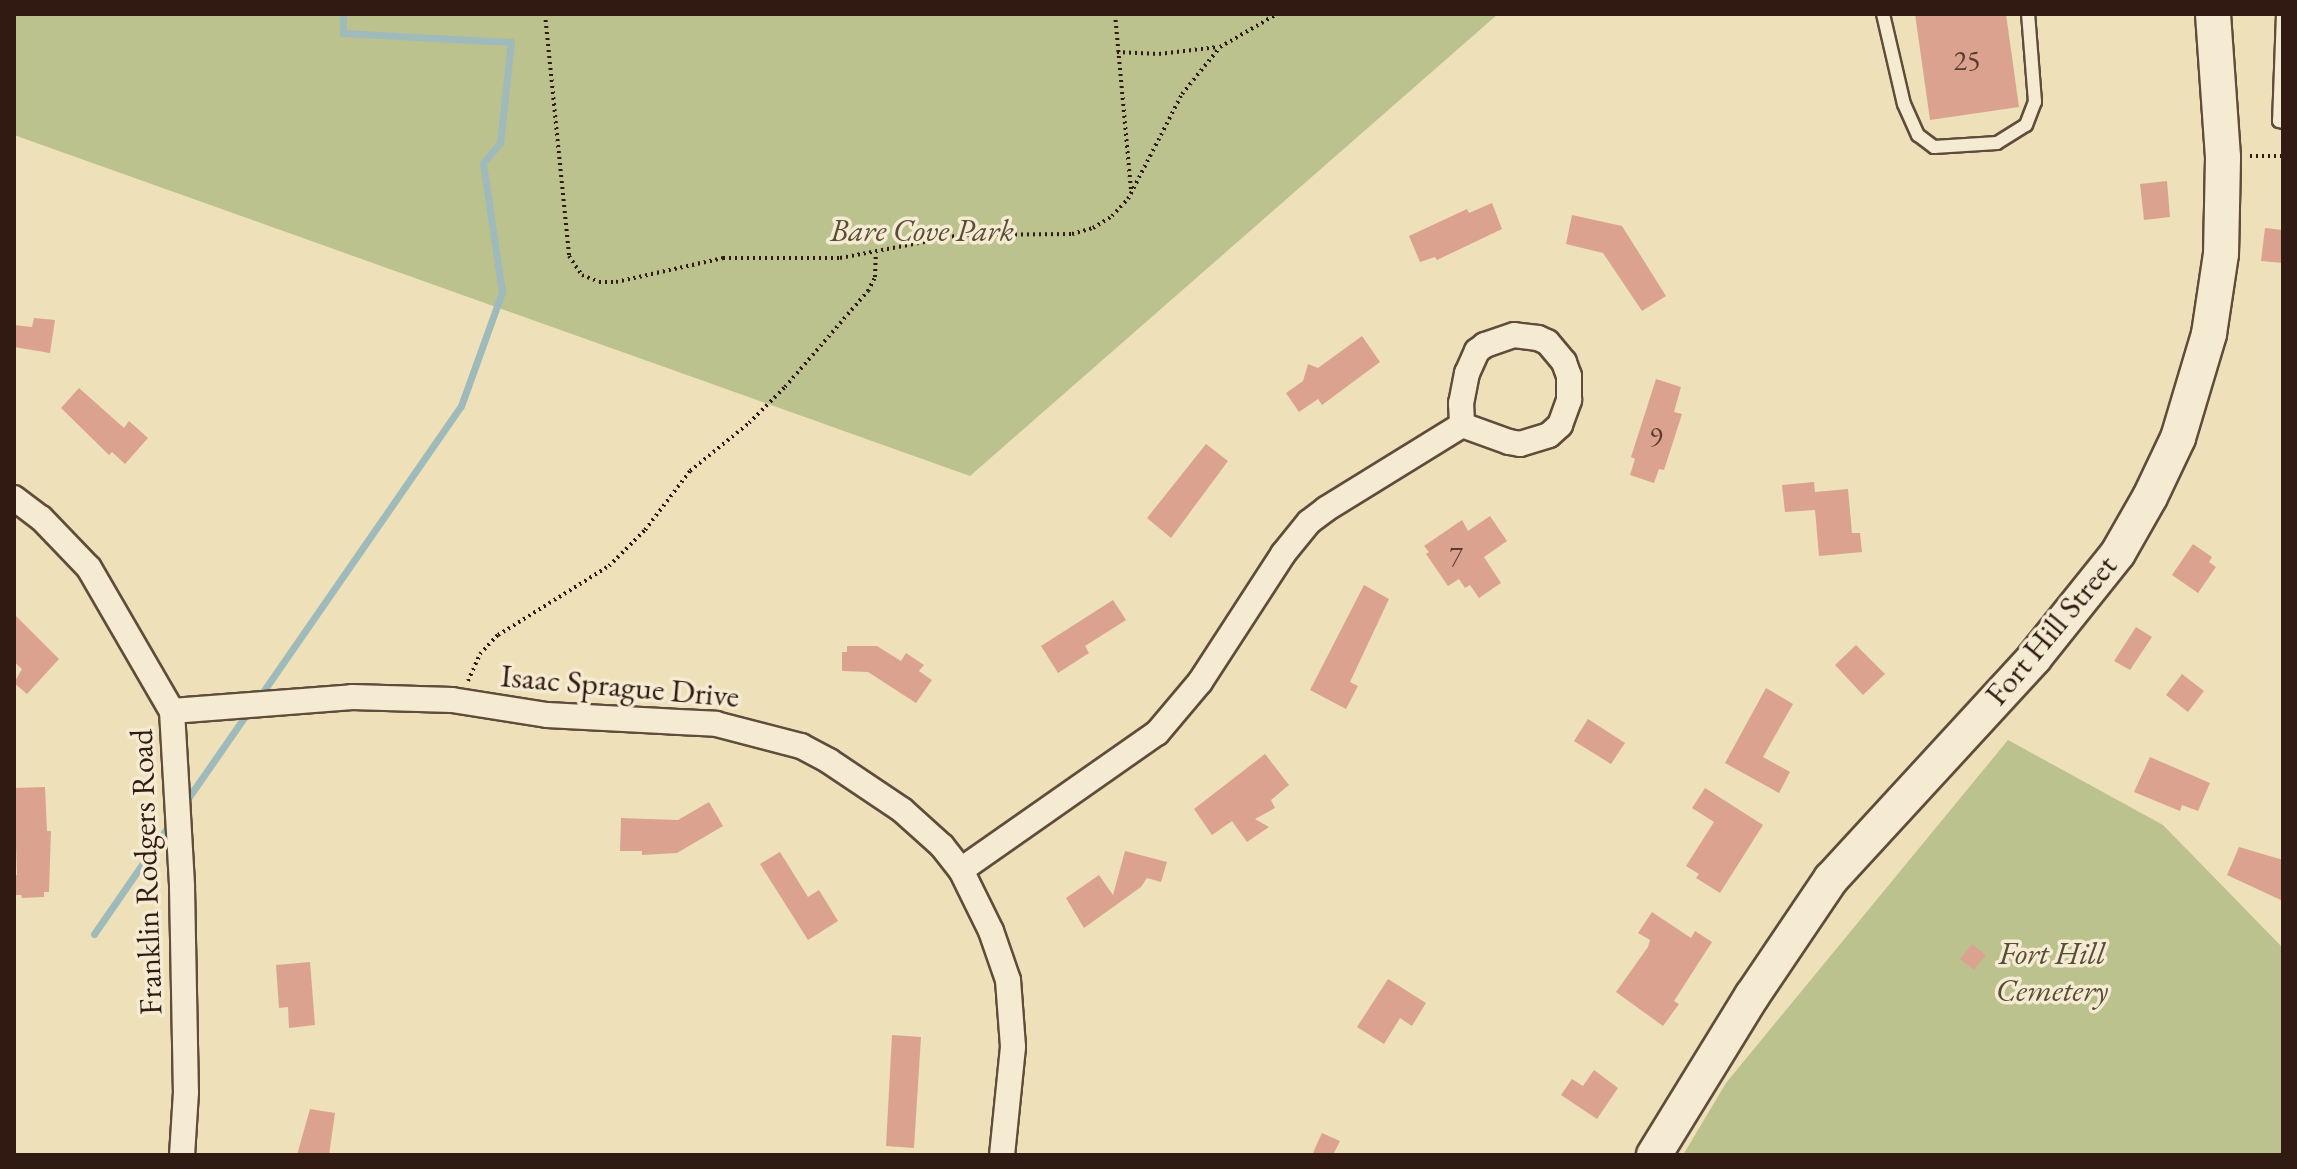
<!DOCTYPE html>
<style>
body{margin:0}
#map{position:relative;width:2297px;height:1169px;overflow:hidden;background:#eee0b9;font-family:"EB Garamond",serif}
div>[style]{position:absolute}
[style*='--x']{left:calc(var(--x)*1px);top:calc(var(--y)*1px);width:calc(var(--w)*1px);rotate:calc(var(--a)*1deg)}
.green>*{inset:0;background:#bbc28e}
.stream>*{height:7px;margin:-3.5px;padding:0 3.5px;transform-origin:3.5px;border-radius:3.5px;background:#9fbabb}
.building>*{inset:0;background:#dba38f}
.path>*{height:4px;margin-top:-2px;transform-origin:0;background:repeating-linear-gradient(90deg,#301a11 0 2px,transparent 0 6px)}
.roads{filter:drop-shadow(2px 0 #604c3b) drop-shadow(-2px 0 #604c3b) drop-shadow(0 2px #604c3b) drop-shadow(0 -2px #604c3b)}
.lane>*{height:12px;margin:-6px;padding:0 6px;transform-origin:6px;border-radius:6px;background:#f4ebd2}
.street>*{height:24px;margin:-12px;padding:0 12px;transform-origin:12px;border-radius:12px;background:#f4ebd2}
.secondary>*{height:34px;margin:-17px;padding:0 17px;transform-origin:17px;border-radius:17px;background:#f4ebd2}
span{translate:-50% -50%;white-space:nowrap;text-align:center;line-height:1.15;-webkit-text-stroke:7px #f4ebd2;paint-order:stroke}
.number-label{font-size:28px;color:#5b3c30}
.number-label span{-webkit-text-stroke-width:0}
.park-label{font-size:32px;color:#5a4c36;font-style:italic}
.street-label{font-size:32px;color:#301a11}
.frame{position:absolute;inset:0;border:16px solid #301a11;pointer-events:none}
</style>
<div id="map">
<div class="green">
<i style="clip-path:polygon(14px 14px,1498px 14px,970px 476px,14px 135px)"></i>
<i style="clip-path:polygon(2008px 740px,2163px 825px,2283px 948px,2283px 1155px,1683px 1155px,1726px 1083px)"></i>
</div>
<div class="stream">
<i style="--x:258;--y:699;--w:356;--a:-55.3"></i>
<i style="--x:461;--y:406;--w:121;--a:-70.2"></i>
<i style="--x:502;--y:292;--w:130;--a:-98.4"></i>
<i style="--x:483;--y:163;--w:26;--a:-50"></i>
<i style="--x:500;--y:143;--w:102;--a:-83.8"></i>
<i style="--x:511;--y:42;--w:168;--a:-176.9"></i>
<i style="--x:343;--y:33;--w:19;--a:-90"></i>
<i style="--x:184;--y:804;--w:112;--a:-55.2"></i>
<i style="--x:94;--y:934;--w:134;--a:-55.4"></i>
</div>
<div class="building">
<i style="clip-path:polygon(1915px 14px,2006px 14px,2019px 107px,1930px 120px)"></i>
<i style="clip-path:polygon(2167px 181px,2170px 217px,2144px 220px,2140px 184px)"></i>
<i style="clip-path:polygon(1492px 203px,1502px 229px,1437px 260px,1435px 257px,1420px 262px,1409px 236px,1467px 209px,1469px 213px)"></i>
<i style="clip-path:polygon(1572px 215px,1622px 226px,1666px 296px,1642px 311px,1603px 253px,1566px 244px)"></i>
<i style="clip-path:polygon(2265px 228px,2283px 230px,2283px 263px,2261px 261px)"></i>
<i style="clip-path:polygon(34px 318px,55px 320px,50px 353px,14px 347px,14px 325px,32px 327px)"></i>
<i style="clip-path:polygon(1362px 336px,1380px 362px,1322px 405px,1318px 399px,1299px 412px,1286px 393px,1303px 381px,1308px 364px,1318px 368px)"></i>
<i style="clip-path:polygon(1656px 379px,1681px 387px,1674px 412px,1682px 414px,1664px 470px,1659px 469px,1654px 483px,1630px 475px,1635px 459px,1631px 457px)"></i>
<i style="clip-path:polygon(79px 388px,124px 428px,129px 421px,148px 438px,125px 464px,112px 452px,109px 455px,61px 408px)"></i>
<i style="clip-path:polygon(1206px 444px,1228px 461px,1171px 538px,1147px 518px)"></i>
<i style="clip-path:polygon(1814px 482px,1815px 492px,1848px 489px,1852px 533px,1860px 533px,1862px 552px,1819px 556px,1815px 510px,1785px 512px,1782px 485px)"></i>
<i style="clip-path:polygon(1490px 516px,1507px 541px,1484px 557px,1501px 583px,1479px 598px,1470px 585px,1465px 588px,1459px 579px,1448px 586px,1426px 554px,1429px 552px,1424px 546px,1462px 520px,1468px 531px)"></i>
<i style="clip-path:polygon(2193px 544px,2212px 557px,2209px 562px,2216px 567px,2198px 593px,2172px 575px)"></i>
<i style="clip-path:polygon(1364px 585px,1389px 599px,1350px 682px,1358px 686px,1346px 709px,1310px 690px)"></i>
<i style="clip-path:polygon(1113px 600px,1126px 620px,1085px 646px,1089px 653px,1058px 673px,1041px 646px)"></i>
<i style="clip-path:polygon(14px 614px,59px 659px,27px 694px,14px 683px,22px 669px,14px 662px)"></i>
<i style="clip-path:polygon(2136px 627px,2152px 637px,2130px 670px,2114px 661px)"></i>
<i style="clip-path:polygon(1856px 645px,1885px 674px,1863px 695px,1835px 665px)"></i>
<i style="clip-path:polygon(847px 646px,877px 646px,901px 661px,906px 653px,924px 665px,919px 671px,932px 680px,916px 703px,868px 672px,842px 671px,842px 652px,847px 652px)"></i>
<i style="clip-path:polygon(2182px 674px,2204px 691px,2188px 712px,2166px 695px)"></i>
<i style="clip-path:polygon(1766px 688px,1793px 704px,1763px 757px,1790px 772px,1779px 793px,1725px 763px)"></i>
<i style="clip-path:polygon(1588px 719px,1625px 743px,1611px 764px,1574px 741px)"></i>
<i style="clip-path:polygon(1265px 754px,1289px 785px,1271px 800px,1275px 808px,1255px 819px,1269px 827px,1247px 842px,1232px 821px,1212px 835px,1194px 809px)"></i>
<i style="clip-path:polygon(2150px 757px,2210px 783px,2198px 811px,2182px 805px,2180px 811px,2134px 792px)"></i>
<i style="clip-path:polygon(45px 787px,47px 831px,51px 831px,49px 892px,44px 892px,44px 897px,22px 898px,21px 895px,14px 895px,14px 875px,17px 875px,14px 788px)"></i>
<i style="clip-path:polygon(1705px 788px,1763px 825px,1720px 893px,1696px 878px,1699px 874px,1686px 866px,1714px 822px,1692px 808px)"></i>
<i style="clip-path:polygon(709px 802px,723px 826px,677px 853px,642px 855px,642px 851px,620px 851px,621px 818px,678px 820px)"></i>
<i style="clip-path:polygon(2239px 847px,2283px 860px,2283px 901px,2227px 875px)"></i>
<i style="clip-path:polygon(1125px 851px,1167px 862px,1161px 882px,1147px 878px,1141px 887px,1084px 928px,1066px 898px,1099px 875px,1113px 895px)"></i>
<i style="clip-path:polygon(780px 852px,808px 897px,819px 890px,838px 921px,808px 940px,760px 864px)"></i>
<i style="clip-path:polygon(1652px 912px,1691px 938px,1695px 931px,1712px 942px,1674px 1001px,1679px 1004px,1663px 1026px,1616px 992px,1648px 947px,1650px 940px,1638px 933px)"></i>
<i style="clip-path:polygon(1972px 944px,1986px 955px,1974px 970px,1960px 959px)"></i>
<i style="clip-path:polygon(310px 962px,315px 1025px,289px 1028px,288px 1007px,279px 1008px,276px 965px)"></i>
<i style="clip-path:polygon(1388px 979px,1426px 1003px,1412px 1026px,1400px 1018px,1384px 1044px,1357px 1027px)"></i>
<i style="clip-path:polygon(892px 1035px,921px 1037px,914px 1148px,886px 1146px)"></i>
<i style="clip-path:polygon(1594px 1070px,1618px 1088px,1597px 1119px,1561px 1095px,1572px 1079px,1583px 1086px)"></i>
<i style="clip-path:polygon(310px 1109px,335px 1113px,329px 1155px,297px 1155px)"></i>
<i style="clip-path:polygon(1322px 1133px,1340px 1141px,1333px 1155px,1312px 1155px)"></i>
</div>
<div class="path">
<i style="--x:545;--y:14;--w:243;--a:84.3"></i>
<i style="--x:569;--y:256;--w:23;--a:56"></i>
<i style="--x:582;--y:275;--w:18;--a:22"></i>
<i style="--x:599;--y:282;--w:17;--a:0"></i>
<i style="--x:616;--y:282;--w:110;--a:-12.6"></i>
<i style="--x:723;--y:258;--w:117;--a:0"></i>
<i style="--x:840;--y:258;--w:123;--a:-10.8"></i>
<i style="--x:961;--y:235;--w:111;--a:-0.5"></i>
<i style="--x:1072;--y:234;--w:22;--a:-16"></i>
<i style="--x:1093;--y:228;--w:22;--a:-32"></i>
<i style="--x:1112;--y:216;--w:23;--a:-47"></i>
<i style="--x:1128;--y:199;--w:118;--a:-62.8"></i>
<i style="--x:1182;--y:94;--w:60;--a:-51"></i>
<i style="--x:1220;--y:47;--w:66;--a:-30.1"></i>
<i style="--x:1115;--y:14;--w:178;--a:84.8"></i>
<i style="--x:1117;--y:52;--w:42;--a:2.7"></i>
<i style="--x:1159;--y:54;--w:59;--a:-6.8"></i>
<i style="--x:2250;--y:156;--w:33;--a:0"></i>
<i style="--x:468;--y:681;--w:30;--a:-66"></i>
<i style="--x:480;--y:654;--w:26;--a:-47"></i>
<i style="--x:498;--y:635;--w:131;--a:-31.9"></i>
<i style="--x:609;--y:566;--w:51;--a:-45"></i>
<i style="--x:645;--y:530;--w:74;--a:-52.7"></i>
<i style="--x:690;--y:471;--w:76;--a:-39.1"></i>
<i style="--x:749;--y:423;--w:51;--a:-45"></i>
<i style="--x:785;--y:387;--w:127;--a:-49.2"></i>
<i style="--x:868;--y:291;--w:16;--a:-63"></i>
<i style="--x:875;--y:277;--w:24;--a:-88"></i>
</div>
<div class="roads">
<div class="lane">
<i style="--x:1883;--y:14;--w:92;--a:76.9"></i>
<i style="--x:1904;--y:104;--w:34;--a:66"></i>
<i style="--x:1918;--y:135;--w:20;--a:37"></i>
<i style="--x:1934;--y:147;--w:63;--a:-3.6"></i>
<i style="--x:1997;--y:143;--w:34;--a:-32"></i>
<i style="--x:2026;--y:125;--w:25;--a:-69"></i>
<i style="--x:2035;--y:102;--w:88;--a:-94.5"></i>
<i style="--x:2283;--y:14;--w:107;--a:92.1"></i>
<i style="--x:2279;--y:121;--w:4;--a:14"></i>
</div>
<div class="street">
<i style="--x:14;--y:498;--w:34;--a:37"></i>
<i style="--x:41;--y:518;--w:69;--a:46.2"></i>
<i style="--x:89;--y:568;--w:165;--a:59.9"></i>
<i style="--x:172;--y:711;--w:176;--a:86.7"></i>
<i style="--x:182;--y:887;--w:205;--a:88.9"></i>
<i style="--x:186;--y:1092;--w:63;--a:93.6"></i>
<i style="--x:172;--y:711;--w:181;--a:-4.4"></i>
<i style="--x:352;--y:697;--w:100;--a:1.7"></i>
<i style="--x:452;--y:700;--w:96;--a:9"></i>
<i style="--x:547;--y:715;--w:169;--a:3"></i>
<i style="--x:716;--y:724;--w:88;--a:14.5"></i>
<i style="--x:801;--y:746;--w:32;--a:28"></i>
<i style="--x:829;--y:761;--w:88;--a:33.9"></i>
<i style="--x:902;--y:810;--w:54;--a:42"></i>
<i style="--x:942;--y:846;--w:31;--a:52"></i>
<i style="--x:961;--y:870;--w:68;--a:63.8"></i>
<i style="--x:991;--y:931;--w:52;--a:70.9"></i>
<i style="--x:1008;--y:980;--w:67;--a:85.7"></i>
<i style="--x:1013;--y:1047;--w:109;--a:95.8"></i>
<i style="--x:961;--y:870;--w:239;--a:-35"></i>
<i style="--x:1157;--y:733;--w:67;--a:-49.9"></i>
<i style="--x:1200;--y:682;--w:153;--a:-57"></i>
<i style="--x:1283;--y:554;--w:41;--a:-50.9"></i>
<i style="--x:1309;--y:522;--w:21;--a:-37"></i>
<i style="--x:1326;--y:509;--w:160;--a:-31.7"></i>
<i style="--x:1462;--y:425;--w:50;--a:19.9"></i>
<i style="--x:1509;--y:442;--w:11;--a:10"></i>
<i style="--x:1520;--y:444;--w:30;--a:-17"></i>
<i style="--x:1549;--y:435;--w:15;--a:-42"></i>
<i style="--x:1560;--y:425;--w:27;--a:-70"></i>
<i style="--x:1569;--y:400;--w:24;--a:-90"></i>
<i style="--x:1569;--y:376;--w:15;--a:-110"></i>
<i style="--x:1564;--y:362;--w:26;--a:-130"></i>
<i style="--x:1547;--y:342;--w:10;--a:-156"></i>
<i style="--x:1538;--y:338;--w:24;--a:-173"></i>
<i style="--x:1514;--y:335;--w:31;--a:161"></i>
<i style="--x:1485;--y:345;--w:10;--a:143"></i>
<i style="--x:1477;--y:351;--w:24;--a:114"></i>
<i style="--x:1467;--y:373;--w:31;--a:101"></i>
<i style="--x:1461;--y:403;--w:22;--a:87"></i>
</div>
<div class="secondary">
<i style="--x:1654;--y:1155;--w:187;--a:-58.4"></i>
<i style="--x:1752;--y:996;--w:141;--a:-56"></i>
<i style="--x:1831;--y:879;--w:300;--a:-47.4"></i>
<i style="--x:2034;--y:658;--w:134;--a:-51.3"></i>
<i style="--x:2118;--y:553;--w:64;--a:-60.3"></i>
<i style="--x:2150;--y:497;--w:65;--a:-64.6"></i>
<i style="--x:2178;--y:438;--w:109;--a:-73.4"></i>
<i style="--x:2209;--y:334;--w:81;--a:-81.5"></i>
<i style="--x:2221;--y:254;--w:97;--a:-88.8"></i>
<i style="--x:2223;--y:157;--w:143;--a:-94"></i>
</div>
</div>
<div class="number-label">
<span style="left:1967px;top:60px">25</span>
<span style="left:1656px;top:436px">9</span>
<span style="left:1456px;top:556px">7</span>
</div>
<div class="park-label">
<span style="left:922px;top:230px">Bare Cove Park</span>
<span style="left:2052px;top:972px">Fort Hill<br>Cemetery</span>
</div>
<div class="street-label">
<span style="left:2051px;top:630px;rotate:-50deg">Fort Hill Street</span>
<span style="left:620px;top:686px;rotate:5deg">Isaac Sprague Drive</span>
<span style="left:146px;top:872px;rotate:-92deg">Franklin Rodgers Road</span>
</div>
<div class="frame"></div>
</div>
